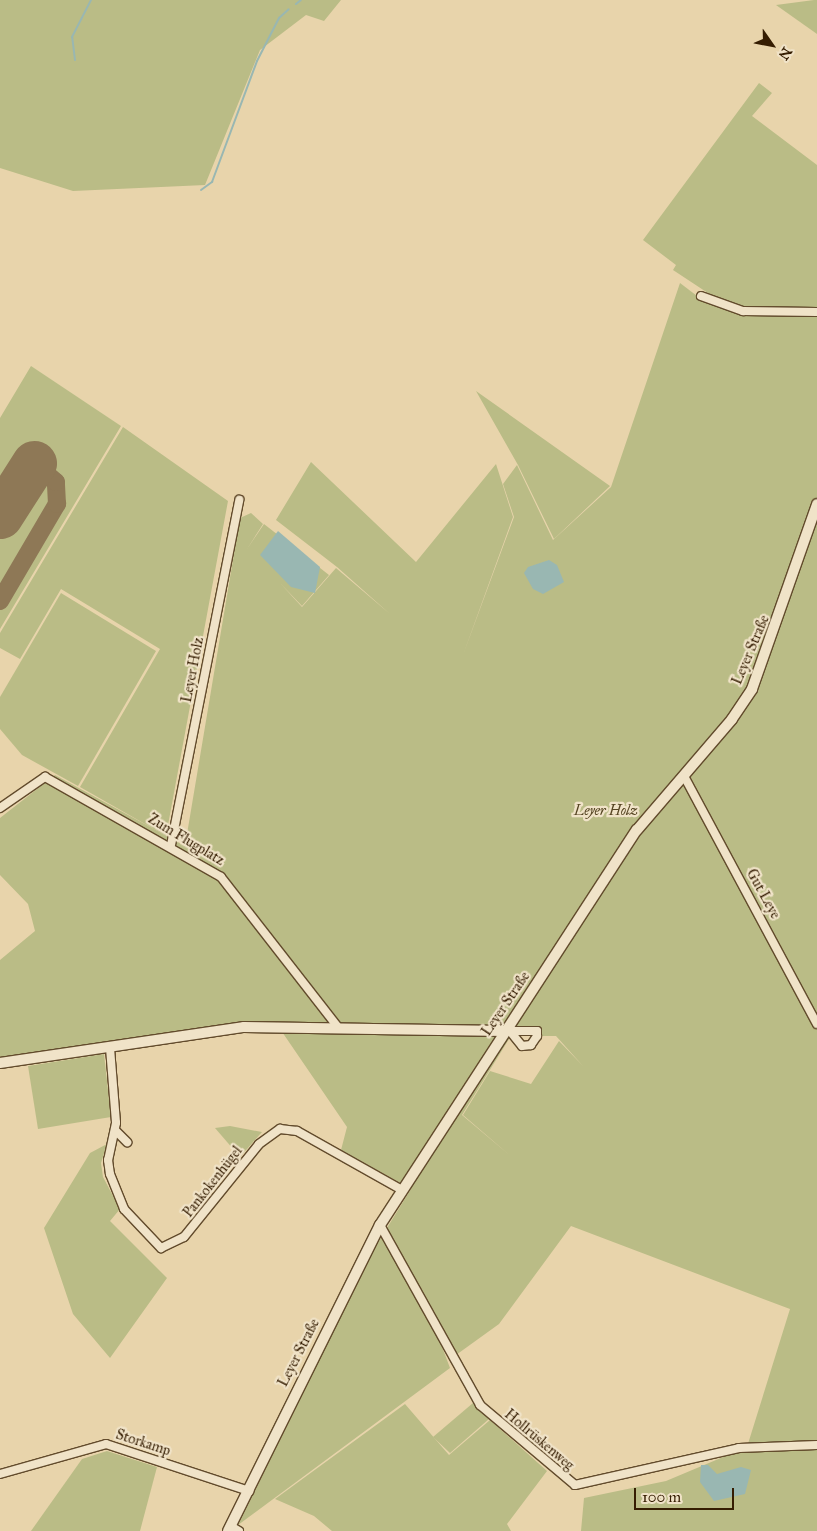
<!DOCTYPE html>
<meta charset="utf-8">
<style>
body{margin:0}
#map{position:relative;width:817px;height:1531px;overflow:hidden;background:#e8d4ab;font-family:"IM FELL Great Primer",serif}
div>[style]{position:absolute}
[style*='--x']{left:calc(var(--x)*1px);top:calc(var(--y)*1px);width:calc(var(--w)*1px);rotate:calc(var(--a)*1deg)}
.green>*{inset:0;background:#babc86}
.water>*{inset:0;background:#99b7b2}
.stream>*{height:2px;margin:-1px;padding:0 1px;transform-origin:1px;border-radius:1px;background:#99b7b2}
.taxiway>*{height:18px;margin:-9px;padding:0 9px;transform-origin:9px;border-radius:9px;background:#8e7856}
.runway>*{height:45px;margin:-22.5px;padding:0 22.5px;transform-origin:22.5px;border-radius:22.5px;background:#8e7856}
.roads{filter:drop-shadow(1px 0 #624b2c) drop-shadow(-1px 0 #624b2c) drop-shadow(0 1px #624b2c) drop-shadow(0 -1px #624b2c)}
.minor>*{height:8px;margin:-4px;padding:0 4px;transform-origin:4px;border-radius:4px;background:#f0e3c8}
.tertiary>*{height:10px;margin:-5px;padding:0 5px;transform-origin:5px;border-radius:5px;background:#f0e3c8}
span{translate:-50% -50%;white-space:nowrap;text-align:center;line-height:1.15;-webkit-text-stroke:4.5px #f0e3c8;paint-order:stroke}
.street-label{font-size:14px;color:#351d02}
.park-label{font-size:14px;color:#564523;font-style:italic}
.north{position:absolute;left:747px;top:20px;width:50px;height:50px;-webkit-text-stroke:4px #f0e3c8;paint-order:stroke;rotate:123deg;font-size:14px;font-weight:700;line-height:20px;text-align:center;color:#351d02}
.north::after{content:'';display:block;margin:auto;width:18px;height:22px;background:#351d02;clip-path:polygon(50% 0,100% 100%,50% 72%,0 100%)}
.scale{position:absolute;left:634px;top:1488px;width:100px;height:22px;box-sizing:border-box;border:2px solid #351d02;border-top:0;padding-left:6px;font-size:15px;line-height:18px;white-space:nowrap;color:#351d02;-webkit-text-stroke:4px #f0e3c8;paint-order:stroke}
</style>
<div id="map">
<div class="green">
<i style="clip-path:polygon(0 0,341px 0,324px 21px,306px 15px,260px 50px,205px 185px,73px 191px,0 168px)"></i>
<i style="clip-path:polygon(817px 0,817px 34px,776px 5px,814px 0)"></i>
<i style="clip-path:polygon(759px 83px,772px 93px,752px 116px,817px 165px,817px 307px,745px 309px,720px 301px,673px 270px,676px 265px,643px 240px)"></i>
<i style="clip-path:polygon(evenodd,680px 283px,701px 299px,726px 309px,817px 313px,817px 1531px,581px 1531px,584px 1498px,666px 1481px,747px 1447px,790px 1309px,571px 1226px,499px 1324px,456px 1355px,424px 1299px,450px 1368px,238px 1525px,374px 1249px,411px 1189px,341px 1150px,347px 1127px,276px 1023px,232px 1023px,0 1057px,0 960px,35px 931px,28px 904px,0 875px,0 818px,55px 775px,185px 846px,240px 518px,251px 513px,263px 524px,247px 549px,264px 524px,329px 575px,302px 606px,280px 583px,302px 607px,336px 568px,390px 614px,337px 567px,276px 520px,311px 462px,416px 562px,496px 464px,513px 517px,463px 655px,514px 517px,503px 484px,517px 465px,553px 540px,611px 487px,680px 283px,511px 1036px,556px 1036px,583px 1066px,559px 1041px,531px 1084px,490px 1071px,463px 1115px,513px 1158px,462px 1115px,511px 1036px)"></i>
<i style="clip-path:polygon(31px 366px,121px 426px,0 629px,0 609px,61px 499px,61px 485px,50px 463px,32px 450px,0 498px,0 418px)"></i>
<i style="clip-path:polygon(476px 391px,610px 486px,554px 539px,518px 465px)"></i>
<i style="clip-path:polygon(123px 427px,228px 501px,166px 836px,80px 787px,160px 649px,61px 589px,20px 659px,0 648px,0 633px)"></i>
<i style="clip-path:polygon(36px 478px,52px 484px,53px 502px,0 594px,0 533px)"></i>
<i style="clip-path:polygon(61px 593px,156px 651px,78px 786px,22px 755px,0 729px,0 697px)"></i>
<i style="clip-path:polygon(104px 1054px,111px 1117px,38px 1129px,28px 1066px)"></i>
<i style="clip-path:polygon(230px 1126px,262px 1132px,240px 1157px,215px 1128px)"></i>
<i style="clip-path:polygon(107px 1144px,101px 1163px,103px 1177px,120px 1209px,110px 1221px,167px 1278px,110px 1358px,73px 1314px,44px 1228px,90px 1153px)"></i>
<i style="clip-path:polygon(473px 1403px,489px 1419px,450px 1453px,433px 1437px)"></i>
<i style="clip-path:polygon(405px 1404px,449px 1455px,490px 1420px,547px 1471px,507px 1524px,511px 1531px,332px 1531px,314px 1516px,275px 1499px)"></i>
<i style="clip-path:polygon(107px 1451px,157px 1467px,140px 1531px,31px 1531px,82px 1459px)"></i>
</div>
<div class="water">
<i style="clip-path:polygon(278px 531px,320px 567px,315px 593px,291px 587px,260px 555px)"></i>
<i style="clip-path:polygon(549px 560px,557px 565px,564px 582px,543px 594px,533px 589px,524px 573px,528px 567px)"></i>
<i style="clip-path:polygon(701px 1465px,708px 1465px,717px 1474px,741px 1467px,751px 1470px,745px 1494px,714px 1501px,700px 1482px)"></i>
</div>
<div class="stream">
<i style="--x:296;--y:4;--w:6;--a:-39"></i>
<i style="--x:75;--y:60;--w:23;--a:-97"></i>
<i style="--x:72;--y:37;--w:42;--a:-62.8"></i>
<i style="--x:201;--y:190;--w:14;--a:-36"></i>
<i style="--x:212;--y:182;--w:129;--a:-69.6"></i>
<i style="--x:257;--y:61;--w:48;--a:-62.9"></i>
<i style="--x:279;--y:18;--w:13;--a:-42"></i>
</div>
<div class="taxiway">
<i style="--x:0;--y:601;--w:113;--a:-59.6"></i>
<i style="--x:57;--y:504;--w:22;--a:-93"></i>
<i style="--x:56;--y:482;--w:29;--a:-139"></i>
</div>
<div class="runway">
<i style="--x:0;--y:516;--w:63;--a:-57.3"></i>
</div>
<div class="roads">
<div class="minor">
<i style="--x:701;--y:296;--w:45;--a:19.7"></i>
<i style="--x:743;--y:311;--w:74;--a:0.8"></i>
<i style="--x:685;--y:778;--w:279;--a:61.8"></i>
<i style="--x:0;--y:808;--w:55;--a:-34.6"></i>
<i style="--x:45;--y:777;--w:202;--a:29.6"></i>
<i style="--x:221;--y:877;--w:189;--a:52.1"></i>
<i style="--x:171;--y:845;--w:352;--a:-78.8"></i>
<i style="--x:504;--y:1031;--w:33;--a:0"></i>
<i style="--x:537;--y:1031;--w:5;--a:90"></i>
<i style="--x:537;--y:1036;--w:11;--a:124"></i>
<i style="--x:531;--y:1045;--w:9;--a:174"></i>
<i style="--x:522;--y:1046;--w:19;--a:-129"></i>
<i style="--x:110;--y:1048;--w:75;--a:85.4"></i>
<i style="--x:116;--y:1123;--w:38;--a:102"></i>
<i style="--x:108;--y:1160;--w:14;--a:82"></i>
<i style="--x:110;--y:1174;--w:38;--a:68"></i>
<i style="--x:124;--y:1209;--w:54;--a:46.5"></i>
<i style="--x:161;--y:1248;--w:25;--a:-26"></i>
<i style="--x:184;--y:1237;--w:119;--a:-51.1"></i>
<i style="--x:259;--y:1144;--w:26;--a:-36"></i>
<i style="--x:280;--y:1129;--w:17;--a:7"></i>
<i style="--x:297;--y:1131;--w:120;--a:29.3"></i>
<i style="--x:116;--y:1131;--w:16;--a:45"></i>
<i style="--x:380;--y:1225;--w:206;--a:60.9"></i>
<i style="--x:480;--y:1405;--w:124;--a:40.1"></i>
<i style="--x:575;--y:1485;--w:168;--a:-12.7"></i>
<i style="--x:739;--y:1448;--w:78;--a:-2.2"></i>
<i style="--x:0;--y:1474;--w:110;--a:-15.8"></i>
<i style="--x:106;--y:1444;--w:151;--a:18.2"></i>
<i style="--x:232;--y:1527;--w:8;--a:30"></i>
</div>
<div class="tertiary">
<i style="--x:0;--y:1063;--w:247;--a:-8.4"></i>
<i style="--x:244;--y:1027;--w:260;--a:0.9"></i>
<i style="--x:228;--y:1531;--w:342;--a:-63.6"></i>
<i style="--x:380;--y:1225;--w:471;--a:-57"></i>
<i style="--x:637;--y:830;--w:146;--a:-49.4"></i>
<i style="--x:732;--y:719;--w:36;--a:-56"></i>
<i style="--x:752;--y:689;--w:196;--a:-70.6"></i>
</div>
</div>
<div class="street-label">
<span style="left:751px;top:650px;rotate:-67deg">Leyer Straße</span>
<span style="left:193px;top:670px;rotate:-79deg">Leyer Holz</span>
<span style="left:186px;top:840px;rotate:31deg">Zum Flugplatz</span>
<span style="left:763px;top:894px;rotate:61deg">Gut Leye</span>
<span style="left:506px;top:1004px;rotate:-56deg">Leyer Straße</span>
<span style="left:213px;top:1182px;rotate:-52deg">Pankokenhügel</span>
<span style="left:299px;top:1353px;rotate:-63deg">Leyer Straße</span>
<span style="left:539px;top:1440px;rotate:40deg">Hollrüskenweg</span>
<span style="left:143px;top:1443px;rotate:18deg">Storkamp</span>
</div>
<div class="park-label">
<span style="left:606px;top:811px">Leyer Holz</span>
</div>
<div class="north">N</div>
<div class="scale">100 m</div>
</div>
